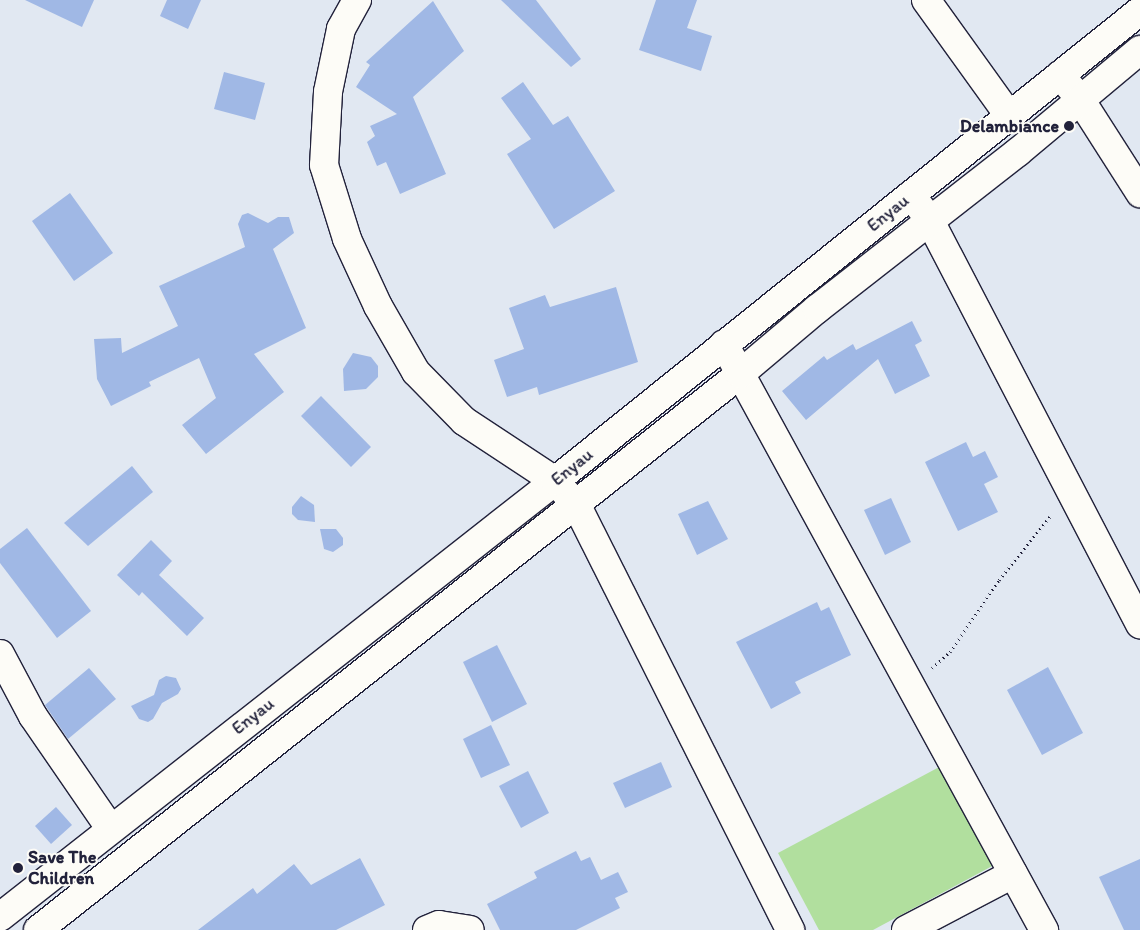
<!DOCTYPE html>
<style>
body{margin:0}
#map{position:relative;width:1140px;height:930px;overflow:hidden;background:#e1e8f2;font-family:Itim,sans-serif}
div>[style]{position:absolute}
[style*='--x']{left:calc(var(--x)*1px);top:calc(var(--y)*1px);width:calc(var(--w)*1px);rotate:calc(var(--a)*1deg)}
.green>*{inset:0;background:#b1df9e}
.building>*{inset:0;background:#a0b8e5}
.path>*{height:3px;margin-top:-1.5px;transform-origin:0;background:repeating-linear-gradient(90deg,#22223b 0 1px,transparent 0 5px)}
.roads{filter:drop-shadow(1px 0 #22223b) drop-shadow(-1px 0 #22223b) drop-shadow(0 1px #22223b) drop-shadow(0 -1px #22223b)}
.street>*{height:28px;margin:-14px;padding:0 14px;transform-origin:14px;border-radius:14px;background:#fdfcf7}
.secondary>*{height:28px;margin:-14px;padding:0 14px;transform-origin:14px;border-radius:14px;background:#fdfcf7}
.dots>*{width:14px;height:14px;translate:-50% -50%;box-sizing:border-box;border:2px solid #fdfcf7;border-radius:50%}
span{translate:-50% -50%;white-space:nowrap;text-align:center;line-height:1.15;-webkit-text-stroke:4px #fdfcf7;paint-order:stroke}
.poi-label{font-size:18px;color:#22223b;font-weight:700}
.right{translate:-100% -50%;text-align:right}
.left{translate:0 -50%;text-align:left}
.street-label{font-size:18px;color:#22223b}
</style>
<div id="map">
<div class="green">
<i style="clip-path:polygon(943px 765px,996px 864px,873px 930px,819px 930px,778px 853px)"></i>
</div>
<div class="building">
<i style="clip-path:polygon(25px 0,94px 0,82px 27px)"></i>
<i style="clip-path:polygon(167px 0,201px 0,188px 29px,160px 16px)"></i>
<i style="clip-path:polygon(501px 0,536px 0,581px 59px,571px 67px)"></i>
<i style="clip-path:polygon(656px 0,697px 0,687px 28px,712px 36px,701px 71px,639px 50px)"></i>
<i style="clip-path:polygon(433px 1px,464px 51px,413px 97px,446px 174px,400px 194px,386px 162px,377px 166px,367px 142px,375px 136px,370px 126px,397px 114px,356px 87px,370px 65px,366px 62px)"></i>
<i style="clip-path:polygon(224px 72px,265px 83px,255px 120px,214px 109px)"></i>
<i style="clip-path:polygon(523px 82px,553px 125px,568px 116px,615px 191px,554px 229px,507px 154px,531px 139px,501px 98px)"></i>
<i style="clip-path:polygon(70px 193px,113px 253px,74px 281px,32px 221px)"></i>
<i style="clip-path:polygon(248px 213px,268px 223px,278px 217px,289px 217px,294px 233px,273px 249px,306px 328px,254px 354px,284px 392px,206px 454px,182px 425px,216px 398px,199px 358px,149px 382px,151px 386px,111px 406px,97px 379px,94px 339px,121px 338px,122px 353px,178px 326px,159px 286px,245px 247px,238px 224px,242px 215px)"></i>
<i style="clip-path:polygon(616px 287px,638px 362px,539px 395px,537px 387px,507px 397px,494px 360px,524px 349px,509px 308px,545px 295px,550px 307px)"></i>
<i style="clip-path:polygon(912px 321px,922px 341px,915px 345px,930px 376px,895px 394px,878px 359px,806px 420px,782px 391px,824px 356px,827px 360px,853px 344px,856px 350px)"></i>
<i style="clip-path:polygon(353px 353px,371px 357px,378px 366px,378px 377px,366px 389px,344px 391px,343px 369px)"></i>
<i style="clip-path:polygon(321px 396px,371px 447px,351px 467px,301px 416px)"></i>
<i style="clip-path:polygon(966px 442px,973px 457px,985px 451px,998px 477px,984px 484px,998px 512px,958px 531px,925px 462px)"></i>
<i style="clip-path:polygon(132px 466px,153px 492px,88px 546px,64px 523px)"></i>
<i style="clip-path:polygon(301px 496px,314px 505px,315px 522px,298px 520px,292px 514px,292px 507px)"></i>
<i style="clip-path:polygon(891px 498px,911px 542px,885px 555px,864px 510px)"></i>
<i style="clip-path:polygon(708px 501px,728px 539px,697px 555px,678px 514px)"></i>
<i style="clip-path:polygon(27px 528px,91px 611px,57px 638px,0 563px,0 549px)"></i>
<i style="clip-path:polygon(320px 529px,336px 529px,343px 538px,343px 545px,333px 552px,324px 549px)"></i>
<i style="clip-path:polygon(151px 540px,172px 561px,159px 575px,204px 618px,187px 636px,142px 592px,139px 596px,117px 575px)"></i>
<i style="clip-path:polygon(817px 602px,821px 611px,829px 607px,851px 655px,795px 682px,801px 693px,771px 709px,736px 642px)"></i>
<i style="clip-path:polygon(497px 645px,527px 704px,492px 722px,463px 662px)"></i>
<i style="clip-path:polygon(1048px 667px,1083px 733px,1042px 755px,1007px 690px)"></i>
<i style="clip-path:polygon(89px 668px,116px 699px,68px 739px,45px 705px)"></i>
<i style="clip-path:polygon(166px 676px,176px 678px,181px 689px,178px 694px,162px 703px,153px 719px,148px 722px,139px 719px,131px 706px,154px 695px,159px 680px)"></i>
<i style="clip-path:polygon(491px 725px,510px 765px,481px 778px,463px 739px)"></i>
<i style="clip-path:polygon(661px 762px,672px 787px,625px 808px,613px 783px)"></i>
<i style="clip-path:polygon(528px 771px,549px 813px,521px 828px,499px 786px)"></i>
<i style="clip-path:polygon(56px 807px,72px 825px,51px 844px,35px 826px)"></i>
<i style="clip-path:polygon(576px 851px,581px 861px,590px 857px,601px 880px,618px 872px,628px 892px,615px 898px,620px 908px,576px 930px,500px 930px,487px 904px,537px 878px,534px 872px)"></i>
<i style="clip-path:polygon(360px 858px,385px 905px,336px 930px,198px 930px,253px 888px,257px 894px,294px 864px,311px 885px)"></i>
<i style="clip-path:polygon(1140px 859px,1140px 930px,1124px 930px,1099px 877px)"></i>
</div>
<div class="path">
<i style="--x:932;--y:668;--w:24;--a:-42"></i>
<i style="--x:950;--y:652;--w:87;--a:-55.8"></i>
<i style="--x:999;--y:580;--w:83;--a:-51.3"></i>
</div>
<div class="roads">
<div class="street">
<i style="--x:357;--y:0;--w:33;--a:119"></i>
<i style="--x:341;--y:29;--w:64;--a:101.7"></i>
<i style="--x:328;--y:92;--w:73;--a:93.1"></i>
<i style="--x:324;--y:165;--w:77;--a:72.7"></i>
<i style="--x:347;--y:239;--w:74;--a:65.2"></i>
<i style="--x:378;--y:306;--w:76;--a:60.1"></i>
<i style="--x:416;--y:372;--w:69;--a:45.6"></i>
<i style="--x:464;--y:421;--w:109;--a:33.4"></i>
<i style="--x:555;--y:481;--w:31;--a:48"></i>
<i style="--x:576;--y:504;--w:477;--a:63.3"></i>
<i style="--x:926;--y:0;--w:144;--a:54.3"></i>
<i style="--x:1060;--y:75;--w:31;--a:50"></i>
<i style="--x:1080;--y:99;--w:112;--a:57.4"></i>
<i style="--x:911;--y:195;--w:30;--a:53"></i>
<i style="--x:929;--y:219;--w:457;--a:62.5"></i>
<i style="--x:724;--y:344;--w:668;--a:61.36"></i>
<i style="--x:0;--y:654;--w:70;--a:62"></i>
<i style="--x:33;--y:716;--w:136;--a:55.5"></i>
<i style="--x:427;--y:930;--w:13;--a:-23"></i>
<i style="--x:439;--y:925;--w:31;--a:9"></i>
<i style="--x:906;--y:930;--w:121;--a:-27.6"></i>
</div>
<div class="secondary">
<i style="--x:0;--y:917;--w:706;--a:-38.15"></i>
<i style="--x:555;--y:481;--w:750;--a:-38.78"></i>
<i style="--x:38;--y:930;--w:896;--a:-38.38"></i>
<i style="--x:740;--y:374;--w:101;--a:-40.2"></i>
<i style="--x:817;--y:309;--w:255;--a:-38"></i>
<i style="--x:1018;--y:152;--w:159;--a:-39.9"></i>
</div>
</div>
<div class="dots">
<i style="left:1069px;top:126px;background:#22223b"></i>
<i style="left:18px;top:868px;background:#22223b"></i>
</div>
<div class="poi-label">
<span class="right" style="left:1059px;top:126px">Delambiance</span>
<span class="left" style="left:28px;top:868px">Save The<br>Children</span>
</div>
<div class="street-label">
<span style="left:888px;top:213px;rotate:-39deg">Enyau</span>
<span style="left:572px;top:467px;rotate:-39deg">Enyau</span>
<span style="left:253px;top:716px;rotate:-38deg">Enyau</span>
</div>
</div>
